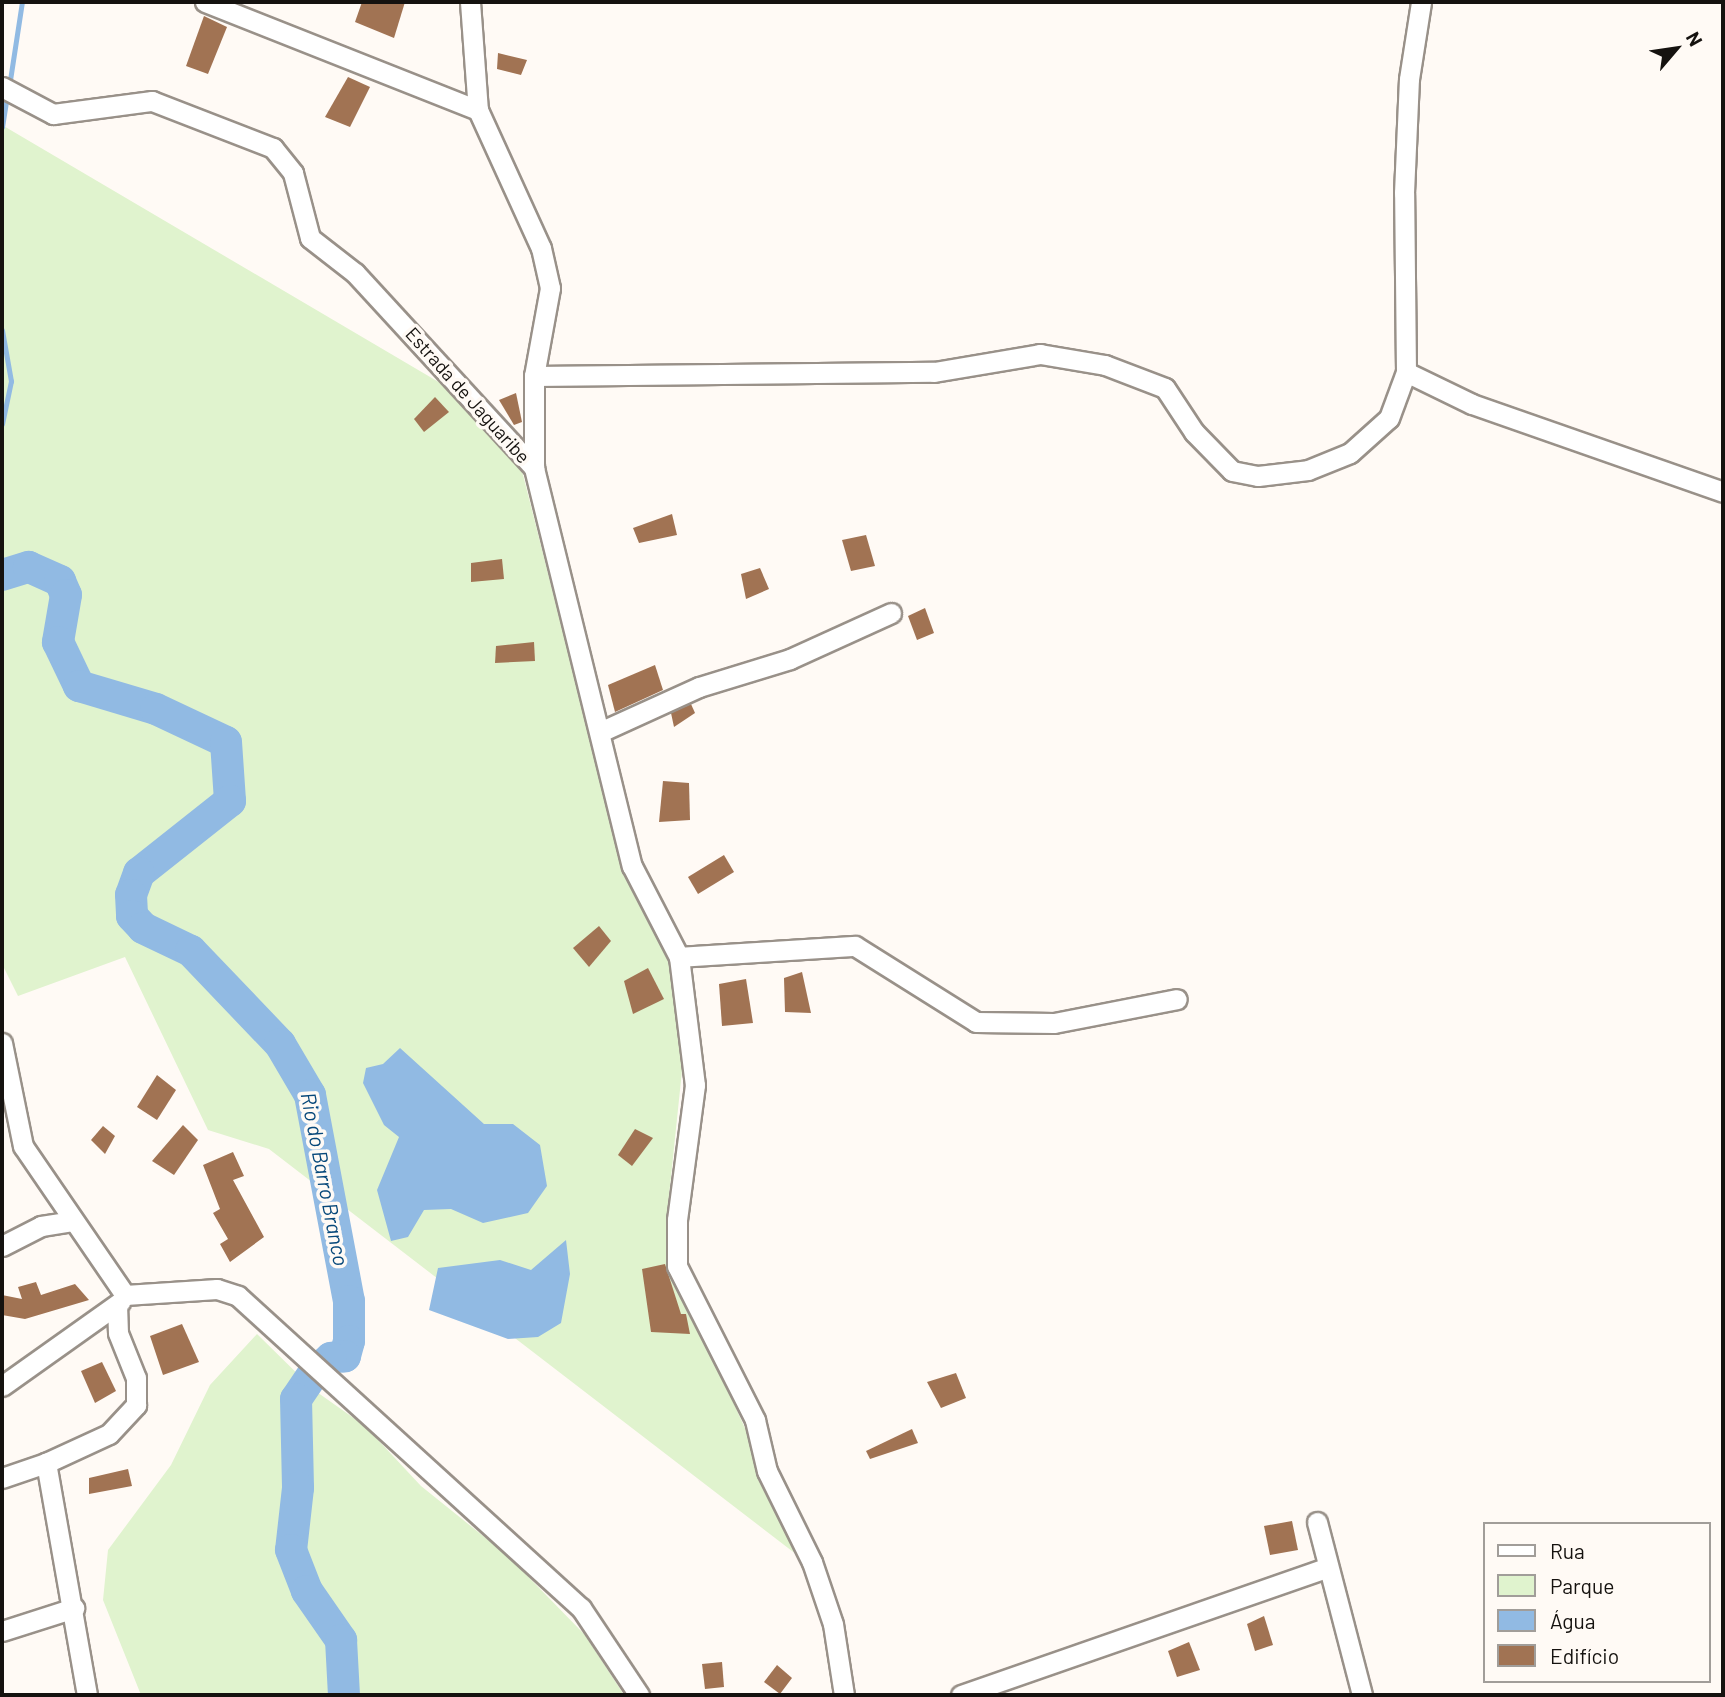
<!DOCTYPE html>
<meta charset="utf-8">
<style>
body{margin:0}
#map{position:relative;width:1725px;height:1697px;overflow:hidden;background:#fffaf5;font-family:Barlow,sans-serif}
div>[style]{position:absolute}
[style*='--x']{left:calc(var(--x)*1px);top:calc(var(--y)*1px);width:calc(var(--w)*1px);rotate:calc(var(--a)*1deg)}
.green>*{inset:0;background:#e0f3ce}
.water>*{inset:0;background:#91bae3}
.stream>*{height:5px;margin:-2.5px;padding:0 2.5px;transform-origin:2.5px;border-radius:2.5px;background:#91bae3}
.river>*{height:32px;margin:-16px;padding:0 16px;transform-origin:16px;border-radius:16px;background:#91bae3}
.building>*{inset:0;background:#a17353}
.roads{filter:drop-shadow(2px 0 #999189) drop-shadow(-2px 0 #999189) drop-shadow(0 2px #999189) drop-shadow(0 -2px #999189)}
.minor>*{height:19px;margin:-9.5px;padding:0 9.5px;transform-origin:9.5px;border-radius:9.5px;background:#fff}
span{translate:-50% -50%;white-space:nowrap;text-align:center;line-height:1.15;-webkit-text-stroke:7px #fffaf5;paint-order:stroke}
.street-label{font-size:19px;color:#15120f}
.water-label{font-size:21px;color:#07487a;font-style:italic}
.frame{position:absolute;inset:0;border:4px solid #15120f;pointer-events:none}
.legend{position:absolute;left:1483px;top:1522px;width:228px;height:161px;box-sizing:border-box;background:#fffaf5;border:2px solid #a19d99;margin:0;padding:9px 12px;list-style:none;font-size:21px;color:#15120f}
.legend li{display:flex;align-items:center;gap:14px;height:35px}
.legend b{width:35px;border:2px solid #a19d99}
.north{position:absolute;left:1641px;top:14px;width:70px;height:70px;-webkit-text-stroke:5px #fffaf5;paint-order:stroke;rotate:61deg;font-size:19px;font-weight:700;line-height:28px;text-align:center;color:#15120f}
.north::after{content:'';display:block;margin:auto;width:24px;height:32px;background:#15120f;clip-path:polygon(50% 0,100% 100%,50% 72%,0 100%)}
</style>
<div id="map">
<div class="green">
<i style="clip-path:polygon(2px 125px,442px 384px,520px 463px,611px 821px,670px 955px,685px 1042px,667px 1215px,672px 1267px,805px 1561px,269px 1149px,208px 1130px,125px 957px,18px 996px,2px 964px)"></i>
<i style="clip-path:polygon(257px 1334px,314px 1390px,365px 1426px,421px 1486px,508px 1556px,585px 1635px,624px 1695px,141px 1695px,103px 1600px,108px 1550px,171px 1465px,210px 1385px)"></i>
</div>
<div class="water">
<i style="clip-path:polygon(400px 1048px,484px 1124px,513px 1124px,540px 1145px,547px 1186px,528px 1213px,483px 1223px,451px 1209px,424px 1210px,408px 1237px,391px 1241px,377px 1190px,399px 1137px,384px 1125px,363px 1083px,366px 1068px,383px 1064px)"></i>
<i style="clip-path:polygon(566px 1240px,570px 1274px,561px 1323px,538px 1337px,508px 1339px,429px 1310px,438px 1268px,500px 1260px,531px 1270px)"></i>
</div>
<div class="stream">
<i style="--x:10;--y:80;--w:79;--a:-81.3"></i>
<i style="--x:2;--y:127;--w:30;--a:-81"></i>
<i style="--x:2;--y:330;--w:52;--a:80"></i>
<i style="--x:11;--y:381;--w:44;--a:101.8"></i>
</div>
<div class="river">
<i style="--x:2;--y:575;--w:28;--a:-17"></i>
<i style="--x:29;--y:567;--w:34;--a:24"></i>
<i style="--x:60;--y:581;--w:15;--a:67"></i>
<i style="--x:66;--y:595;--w:48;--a:99.7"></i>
<i style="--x:58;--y:642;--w:49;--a:64.5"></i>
<i style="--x:79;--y:686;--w:80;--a:16.6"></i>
<i style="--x:156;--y:709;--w:77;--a:25.2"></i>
<i style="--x:226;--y:742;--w:59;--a:86.1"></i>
<i style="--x:230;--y:801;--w:116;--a:141.6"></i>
<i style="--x:139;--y:873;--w:23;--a:110"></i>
<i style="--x:131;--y:895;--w:21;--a:87"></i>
<i style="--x:132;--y:916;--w:16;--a:47"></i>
<i style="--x:143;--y:928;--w:53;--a:25.6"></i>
<i style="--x:191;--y:951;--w:129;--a:46.3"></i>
<i style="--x:280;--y:1044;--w:59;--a:59.5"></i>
<i style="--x:310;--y:1095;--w:210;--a:79.3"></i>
<i style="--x:349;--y:1301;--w:40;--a:90"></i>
<i style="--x:349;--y:1341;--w:16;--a:105"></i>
<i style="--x:345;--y:1356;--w:14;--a:172"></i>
<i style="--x:331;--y:1358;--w:24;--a:138"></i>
<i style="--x:313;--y:1374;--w:30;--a:124"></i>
<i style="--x:296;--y:1399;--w:89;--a:88.7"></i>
<i style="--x:298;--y:1488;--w:62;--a:96.4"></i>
<i style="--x:291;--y:1550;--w:44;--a:68.7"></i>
<i style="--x:307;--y:1591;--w:60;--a:55.2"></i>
<i style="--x:341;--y:1640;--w:55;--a:86.9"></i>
</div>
<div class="building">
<i style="clip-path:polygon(362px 2px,405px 2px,394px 38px,355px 22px)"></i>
<i style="clip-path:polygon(204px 16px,227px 27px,208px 74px,186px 66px)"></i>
<i style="clip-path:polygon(498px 53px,527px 60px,521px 75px,497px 69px)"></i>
<i style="clip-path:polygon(348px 77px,370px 87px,350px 127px,325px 117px)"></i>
<i style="clip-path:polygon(516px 393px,522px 422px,514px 425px,499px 400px)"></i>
<i style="clip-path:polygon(435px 397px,449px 412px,424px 432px,414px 419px)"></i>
<i style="clip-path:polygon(672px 514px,677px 535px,639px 543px,633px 528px)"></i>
<i style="clip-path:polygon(866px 535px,875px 566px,851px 571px,842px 540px)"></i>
<i style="clip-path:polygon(502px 559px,504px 579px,471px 582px,471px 563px)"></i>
<i style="clip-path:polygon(760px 568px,769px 589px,746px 599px,741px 574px)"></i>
<i style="clip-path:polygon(925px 608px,934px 633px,917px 640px,908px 616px)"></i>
<i style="clip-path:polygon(534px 642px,535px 661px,495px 663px,496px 646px)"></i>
<i style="clip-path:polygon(655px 665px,663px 690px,615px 712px,608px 685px)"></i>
<i style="clip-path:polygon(691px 704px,695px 713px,674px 727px,671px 713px)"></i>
<i style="clip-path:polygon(663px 781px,689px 783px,690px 820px,659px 822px)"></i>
<i style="clip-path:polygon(724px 855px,734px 872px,698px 894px,688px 877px)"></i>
<i style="clip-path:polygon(599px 926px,611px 941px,589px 967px,573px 948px)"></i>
<i style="clip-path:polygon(648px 968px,664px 999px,633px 1014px,624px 981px)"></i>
<i style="clip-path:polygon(802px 972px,811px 1013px,785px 1012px,784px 978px)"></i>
<i style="clip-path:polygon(746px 979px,753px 1023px,722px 1026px,719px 984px)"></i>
<i style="clip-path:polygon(157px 1075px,176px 1090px,157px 1120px,137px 1107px)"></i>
<i style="clip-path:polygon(183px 1125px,198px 1140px,174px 1175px,152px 1161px)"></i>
<i style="clip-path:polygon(103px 1126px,115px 1136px,105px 1154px,91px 1140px)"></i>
<i style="clip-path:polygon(635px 1129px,653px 1138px,632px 1166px,618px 1155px)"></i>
<i style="clip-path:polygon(233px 1152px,244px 1176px,233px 1180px,264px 1237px,230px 1262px,220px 1244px,228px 1239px,213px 1213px,220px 1209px,203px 1165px)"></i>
<i style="clip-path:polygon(665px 1264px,681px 1314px,686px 1314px,690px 1334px,651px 1332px,642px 1269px)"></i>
<i style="clip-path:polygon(36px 1282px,41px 1295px,75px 1284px,89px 1300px,25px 1319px,2px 1315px,2px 1295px,22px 1299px,18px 1287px)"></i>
<i style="clip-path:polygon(182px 1324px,199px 1362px,163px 1375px,150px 1336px)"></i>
<i style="clip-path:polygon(102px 1362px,116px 1391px,95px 1403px,81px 1371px)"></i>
<i style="clip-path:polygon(956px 1373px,966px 1398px,941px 1408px,927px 1382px)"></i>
<i style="clip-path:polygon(912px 1429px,918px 1443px,870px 1459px,866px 1451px)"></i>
<i style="clip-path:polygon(128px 1469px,132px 1486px,89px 1494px,89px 1478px)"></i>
<i style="clip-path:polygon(1292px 1521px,1298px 1550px,1270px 1555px,1264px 1526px)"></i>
<i style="clip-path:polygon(1264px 1616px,1273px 1645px,1255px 1651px,1247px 1624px)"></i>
<i style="clip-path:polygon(1189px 1642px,1200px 1670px,1177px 1677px,1168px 1651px)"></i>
<i style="clip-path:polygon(722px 1662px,724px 1687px,705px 1689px,702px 1664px)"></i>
<i style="clip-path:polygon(777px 1665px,792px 1678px,780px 1694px,764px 1682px)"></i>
</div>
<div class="roads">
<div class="minor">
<i style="--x:205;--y:2;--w:294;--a:21.6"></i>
<i style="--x:470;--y:2;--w:108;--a:85.8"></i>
<i style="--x:478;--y:110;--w:152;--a:65.5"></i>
<i style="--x:541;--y:248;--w:41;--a:77.3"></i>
<i style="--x:550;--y:288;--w:89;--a:100.3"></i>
<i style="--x:2;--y:87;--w:58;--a:27.9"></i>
<i style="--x:53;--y:114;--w:100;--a:-7.5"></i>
<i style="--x:152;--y:101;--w:130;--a:21.2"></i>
<i style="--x:273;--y:148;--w:32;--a:51"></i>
<i style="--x:293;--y:173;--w:67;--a:75.3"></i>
<i style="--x:310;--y:238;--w:57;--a:37.9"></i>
<i style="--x:355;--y:273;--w:265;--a:47.4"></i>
<i style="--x:534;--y:468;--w:410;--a:76.2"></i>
<i style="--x:632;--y:866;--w:102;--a:62.7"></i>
<i style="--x:679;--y:957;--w:129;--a:82.9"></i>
<i style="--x:695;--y:1085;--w:136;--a:97.6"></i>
<i style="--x:677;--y:1220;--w:46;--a:90"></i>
<i style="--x:677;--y:1266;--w:173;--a:63.1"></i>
<i style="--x:755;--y:1420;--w:52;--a:76.8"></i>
<i style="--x:767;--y:1471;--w:102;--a:63.7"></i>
<i style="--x:812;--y:1562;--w:65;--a:71.3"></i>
<i style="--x:833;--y:1624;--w:72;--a:81.2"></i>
<i style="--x:1406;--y:372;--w:179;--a:-90.6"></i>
<i style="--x:1404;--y:193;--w:114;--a:-87.5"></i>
<i style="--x:1409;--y:79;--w:78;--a:-81.1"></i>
<i style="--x:534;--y:468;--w:92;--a:-90"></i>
<i style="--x:534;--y:376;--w:400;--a:-0.6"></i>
<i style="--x:934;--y:372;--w:108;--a:-9.6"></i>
<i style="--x:1040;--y:354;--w:66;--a:9.6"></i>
<i style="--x:1105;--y:365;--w:64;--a:21"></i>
<i style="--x:1165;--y:388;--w:53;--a:56.6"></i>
<i style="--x:1194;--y:432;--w:54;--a:45.7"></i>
<i style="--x:1232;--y:471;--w:26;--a:11"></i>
<i style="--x:1258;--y:476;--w:50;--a:-6.8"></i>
<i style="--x:1308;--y:470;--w:45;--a:-22"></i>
<i style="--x:1350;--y:453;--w:52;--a:-41.9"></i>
<i style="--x:1389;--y:418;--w:49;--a:-69.7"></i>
<i style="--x:1406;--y:372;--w:73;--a:25.9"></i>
<i style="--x:1472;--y:404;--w:266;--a:19.3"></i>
<i style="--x:600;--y:732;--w:109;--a:-24.4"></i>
<i style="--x:699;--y:687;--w:95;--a:-17.1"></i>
<i style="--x:790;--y:659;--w:111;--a:-24.5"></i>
<i style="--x:679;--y:957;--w:176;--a:-3.6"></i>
<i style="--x:855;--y:946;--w:143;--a:32.1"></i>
<i style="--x:976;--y:1022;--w:78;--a:0.7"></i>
<i style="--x:1054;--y:1023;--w:125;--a:-11"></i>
<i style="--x:2;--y:1043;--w:105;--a:78.5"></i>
<i style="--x:23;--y:1146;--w:181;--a:55.6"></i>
<i style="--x:125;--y:1295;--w:92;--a:-3.7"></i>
<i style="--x:217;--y:1289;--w:22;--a:18"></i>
<i style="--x:238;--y:1296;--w:464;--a:42.3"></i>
<i style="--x:581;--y:1608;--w:105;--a:56.3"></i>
<i style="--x:2;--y:1246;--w:44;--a:-27.1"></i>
<i style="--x:41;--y:1226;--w:33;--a:-9"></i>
<i style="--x:2;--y:1386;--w:145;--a:-35.4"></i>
<i style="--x:2;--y:1478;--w:46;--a:-18.8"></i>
<i style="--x:1317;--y:1522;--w:179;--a:75.4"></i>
<i style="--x:2;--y:1631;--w:76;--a:-17.7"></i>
<i style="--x:87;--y:1695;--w:236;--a:-100"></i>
<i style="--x:46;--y:1463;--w:69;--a:-24.7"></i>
<i style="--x:109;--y:1434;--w:40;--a:-47"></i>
<i style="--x:136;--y:1405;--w:27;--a:-90"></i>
<i style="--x:136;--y:1378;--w:48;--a:-111.8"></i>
<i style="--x:118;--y:1333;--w:25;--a:-92"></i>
<i style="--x:961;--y:1695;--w:386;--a:-19.2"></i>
</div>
</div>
<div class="street-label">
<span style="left:468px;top:395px;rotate:48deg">Estrada de Jaguaribe</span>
</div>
<div class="water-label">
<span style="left:325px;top:1179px;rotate:79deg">Rio do Barro Branco</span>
</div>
<div class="frame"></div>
<ul class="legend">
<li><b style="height:9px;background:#fff"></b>Rua</li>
<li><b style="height:19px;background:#e0f3ce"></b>Parque</li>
<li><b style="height:19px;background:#91bae3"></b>Água</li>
<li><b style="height:19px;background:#a17353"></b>Edifício</li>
</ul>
<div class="north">N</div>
</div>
